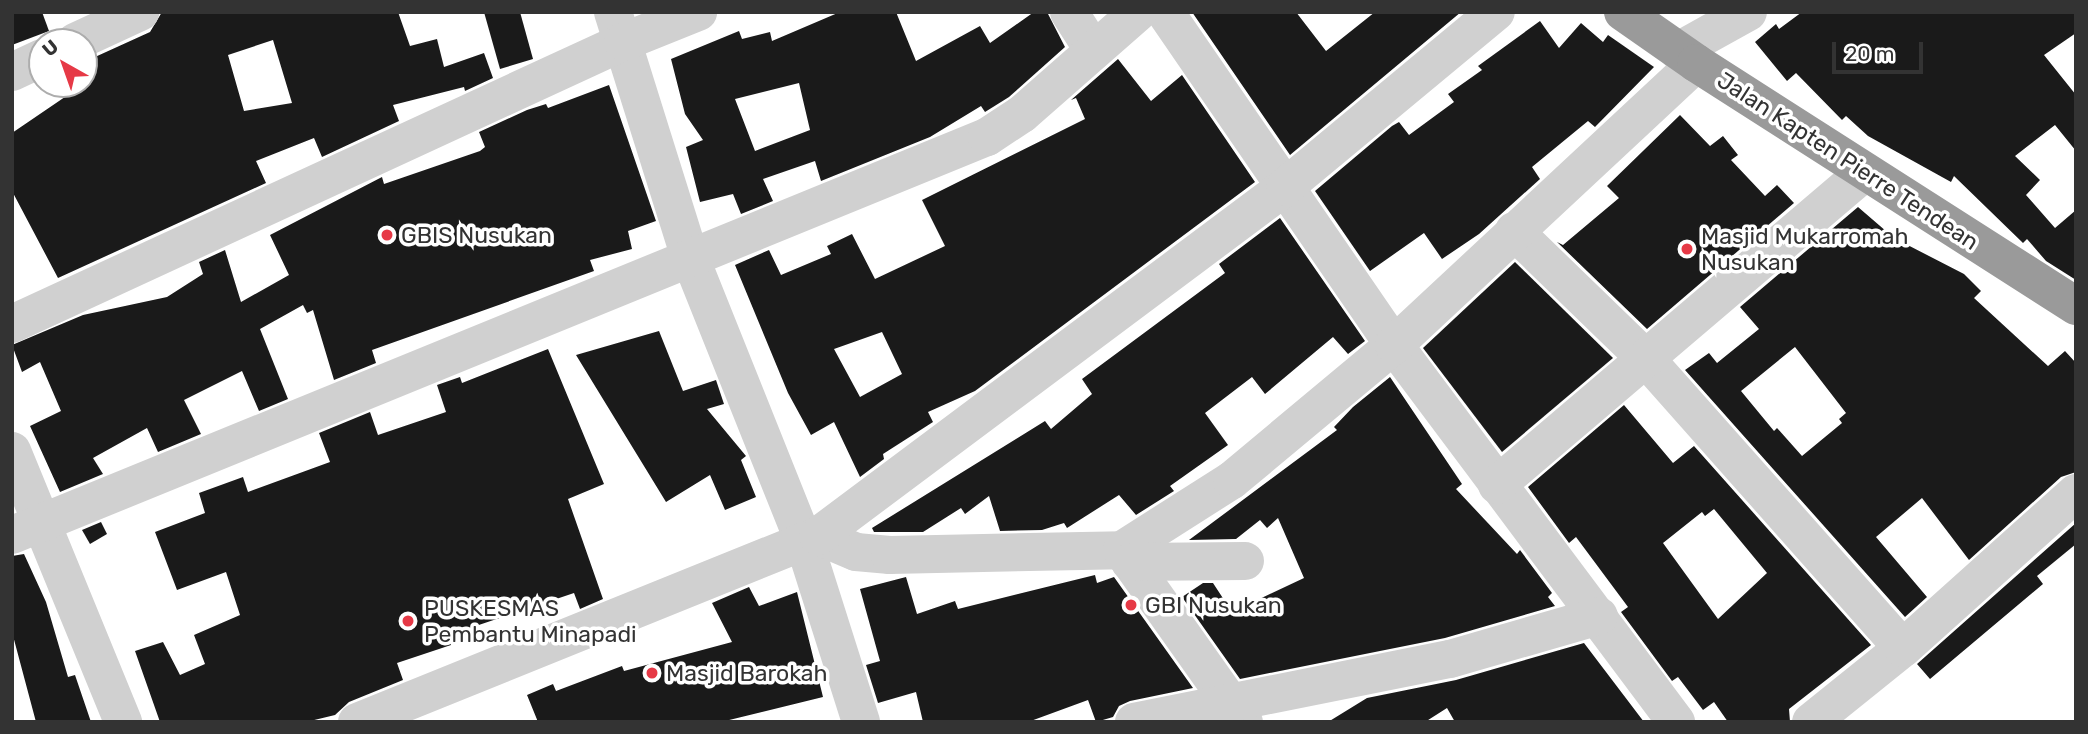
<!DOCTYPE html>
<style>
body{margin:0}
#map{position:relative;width:2088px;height:734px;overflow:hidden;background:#fff;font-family:Rubik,sans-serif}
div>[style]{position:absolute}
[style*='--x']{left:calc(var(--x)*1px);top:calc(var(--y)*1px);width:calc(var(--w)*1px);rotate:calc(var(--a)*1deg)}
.building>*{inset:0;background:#1a1a1a}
.minor>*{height:38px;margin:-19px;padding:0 19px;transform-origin:19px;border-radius:19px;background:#d0d0d0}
.highway>*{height:38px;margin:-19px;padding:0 19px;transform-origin:19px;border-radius:19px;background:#9a9a9a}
.dots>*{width:19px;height:19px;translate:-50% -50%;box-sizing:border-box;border:4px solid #fff;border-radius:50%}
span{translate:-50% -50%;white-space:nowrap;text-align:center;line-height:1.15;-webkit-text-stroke:7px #fff;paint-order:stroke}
.street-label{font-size:23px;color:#333}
.poi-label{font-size:23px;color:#333}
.left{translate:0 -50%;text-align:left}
.frame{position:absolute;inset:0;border:14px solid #333;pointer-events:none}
.north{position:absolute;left:28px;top:28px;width:70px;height:70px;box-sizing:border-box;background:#fff;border:2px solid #adadad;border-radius:50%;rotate:320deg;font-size:19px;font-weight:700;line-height:28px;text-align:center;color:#333}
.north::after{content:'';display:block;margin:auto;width:24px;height:32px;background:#e63946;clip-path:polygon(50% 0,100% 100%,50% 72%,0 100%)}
.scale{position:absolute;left:1832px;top:42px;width:91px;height:32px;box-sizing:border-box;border:4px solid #333;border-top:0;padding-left:9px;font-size:21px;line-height:24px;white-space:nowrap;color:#333;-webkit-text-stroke:5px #fff;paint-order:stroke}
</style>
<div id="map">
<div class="building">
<i style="clip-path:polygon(12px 12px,42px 12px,49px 31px,12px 45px)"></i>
<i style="clip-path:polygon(evenodd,162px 12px,398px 12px,410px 46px,437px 39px,444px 67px,484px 53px,493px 78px,465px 91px,464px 87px,393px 105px,399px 121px,322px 157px,314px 138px,256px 161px,266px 183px,58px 278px,12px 191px,12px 133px,84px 84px,84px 62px,150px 32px,162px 12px,273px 40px,292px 103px,244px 111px,228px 55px,273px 40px)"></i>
<i style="clip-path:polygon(484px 12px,520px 12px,533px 59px,500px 69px)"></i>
<i style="clip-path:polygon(evenodd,840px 12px,896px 12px,916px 61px,980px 26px,990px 43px,1034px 12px,1047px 12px,1065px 47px,1009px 97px,985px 112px,981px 106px,930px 137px,821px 181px,815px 161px,763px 179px,773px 201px,741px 214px,733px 194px,700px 202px,686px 147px,703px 140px,685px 114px,671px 59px,739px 31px,742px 39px,770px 32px,772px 41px,840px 12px,799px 83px,810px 130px,755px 151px,735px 99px,799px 83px)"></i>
<i style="clip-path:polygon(1192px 12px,1296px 12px,1326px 51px,1375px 12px,1461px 12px,1290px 155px)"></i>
<i style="clip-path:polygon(1802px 12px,2076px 12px,2076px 33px,2044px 55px,2076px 95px,2076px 151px,2055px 125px,2015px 156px,2040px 180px,2026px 195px,2055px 228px,2076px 210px,2076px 280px,2046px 261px,2027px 239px,2023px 243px,1954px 176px,1951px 182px,1868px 136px,1846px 116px,1842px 120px,1796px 73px,1787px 81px,1755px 42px,1776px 24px,1779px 29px)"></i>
<i style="clip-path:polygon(1540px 21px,1559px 48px,1581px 23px,1603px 42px,1608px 35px,1654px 67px,1595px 127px,1588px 121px,1532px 167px,1540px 179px,1479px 234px,1442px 259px,1424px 233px,1370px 271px,1315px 191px,1392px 126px,1399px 122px,1409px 135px,1454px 102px,1448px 94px,1482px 70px,1478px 66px)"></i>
<i style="clip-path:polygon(evenodd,1118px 59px,1151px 101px,1182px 75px,1255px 182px,975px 391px,928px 412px,933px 422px,883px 454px,884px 459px,860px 477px,834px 422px,811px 435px,788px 393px,735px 265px,769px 250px,781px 275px,831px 254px,827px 246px,852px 234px,875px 279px,945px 246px,922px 200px,1085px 119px,1076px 98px,1071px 100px,1118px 59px,882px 332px,902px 374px,860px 397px,834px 349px,882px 332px)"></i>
<i style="clip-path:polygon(609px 85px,656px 221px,628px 231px,632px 249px,590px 260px,594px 271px,372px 350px,376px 363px,334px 380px,313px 310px,307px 313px,303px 305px,260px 329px,288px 399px,259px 411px,242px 371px,184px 400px,201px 434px,158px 452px,147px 428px,93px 458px,103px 474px,60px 492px,30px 426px,61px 411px,40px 362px,22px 372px,12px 345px,83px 315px,167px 297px,203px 274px,199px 262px,225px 250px,241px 302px,289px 275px,270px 235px,382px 177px,384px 184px,480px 151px,485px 147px,479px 132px,527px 110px,546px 104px,548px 108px)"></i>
<i style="clip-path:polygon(1680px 115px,1710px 146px,1723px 136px,1738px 155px,1731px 160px,1765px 196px,1777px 185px,1794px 203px,1647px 329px,1557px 242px,1563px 245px,1619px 198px,1607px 186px)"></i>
<i style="clip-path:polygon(evenodd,1858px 207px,1894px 238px,1964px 274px,1981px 291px,1974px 298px,2048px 366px,2065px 351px,2076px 363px,2076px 472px,2061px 477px,1969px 560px,1922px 498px,1876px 537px,1927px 597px,1905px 617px,1685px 370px,1709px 353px,1717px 363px,1759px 329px,1740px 307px,1858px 207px,1795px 347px,1846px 413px,1839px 419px,1842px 423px,1802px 456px,1777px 428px,1774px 431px,1741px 391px,1795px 347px)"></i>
<i style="clip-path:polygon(1280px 218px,1365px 341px,1348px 354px,1333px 337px,1265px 394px,1252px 377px,1205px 413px,1228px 445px,1170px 486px,1174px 491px,1136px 515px,1119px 495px,1067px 528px,1064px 523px,1042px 530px,1000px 531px,989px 496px,965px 514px,961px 508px,923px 532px,874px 532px,872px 528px,1045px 421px,1051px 429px,1092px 394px,1082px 379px,1225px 273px,1219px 264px)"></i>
<i style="clip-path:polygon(1515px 262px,1613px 358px,1502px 452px,1423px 348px)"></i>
<i style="clip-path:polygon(659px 331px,683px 391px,716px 380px,724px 404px,707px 409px,746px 456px,741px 460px,756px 497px,725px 510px,710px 475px,666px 502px,576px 355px)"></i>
<i style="clip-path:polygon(548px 349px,604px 484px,568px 499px,603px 599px,580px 609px,574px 593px,449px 635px,451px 645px,397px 663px,403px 680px,349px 702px,335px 715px,306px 722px,160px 722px,135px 651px,163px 642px,180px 675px,205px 664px,194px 635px,240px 615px,226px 572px,177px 590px,155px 532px,205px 513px,199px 493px,243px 477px,248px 492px,330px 462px,319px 433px,370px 412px,378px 435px,446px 412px,437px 385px,460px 377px,462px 383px)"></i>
<i style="clip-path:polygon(1390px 377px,1462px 484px,1456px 489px,1517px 554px,1520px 550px,1552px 593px,1548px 597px,1555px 606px,1445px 638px,1240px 679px,1182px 597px,1203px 583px,1213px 583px,1232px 612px,1304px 578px,1278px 518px,1267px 528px,1260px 520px,1236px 539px,1189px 540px,1337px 430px,1334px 427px,1353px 407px)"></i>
<i style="clip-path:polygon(evenodd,1624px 405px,1673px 463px,1694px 446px,1871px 645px,1789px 709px,1790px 722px,1728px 722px,1714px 702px,1703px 710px,1678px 677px,1672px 681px,1621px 612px,1628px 607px,1576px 537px,1569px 543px,1528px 487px,1624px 405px,1714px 509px,1767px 573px,1718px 619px,1663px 543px,1702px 512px,1705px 516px,1714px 509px)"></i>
<i style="clip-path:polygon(101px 522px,107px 534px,90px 544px,82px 530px)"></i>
<i style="clip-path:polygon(2076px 523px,2076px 544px,2037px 576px,2043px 584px,1930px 679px,1917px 664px)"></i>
<i style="clip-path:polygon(24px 554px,46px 602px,68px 677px,75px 675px,91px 722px,36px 722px,12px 632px,12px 556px)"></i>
<i style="clip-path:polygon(1095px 575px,1097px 583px,1114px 577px,1193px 688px,1130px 701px,1119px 706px,1113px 717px,1096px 722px,1088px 700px,1028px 722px,923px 722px,916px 692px,878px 703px,866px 665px,880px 661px,860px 589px,906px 577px,917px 614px,955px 601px,958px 609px)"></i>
<i style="clip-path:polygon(749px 587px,759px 606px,797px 592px,823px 697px,721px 722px,538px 722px,527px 695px,553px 684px,556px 691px,622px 666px,624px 671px,732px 642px,712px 603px)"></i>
<i style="clip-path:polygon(1584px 643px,1644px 722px,1455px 722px,1447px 708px,1425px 722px,1328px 722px,1367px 698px,1456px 680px)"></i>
</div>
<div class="minor">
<i style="--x:613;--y:12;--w:257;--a:72.6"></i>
<i style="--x:690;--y:257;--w:304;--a:68.2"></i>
<i style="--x:803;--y:539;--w:192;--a:72.4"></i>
<i style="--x:1069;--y:12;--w:46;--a:57.3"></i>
<i style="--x:1165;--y:12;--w:404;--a:55.5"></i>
<i style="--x:1394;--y:345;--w:471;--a:53.2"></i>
<i style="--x:75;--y:42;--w:72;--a:-24.8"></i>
<i style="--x:1678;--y:51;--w:80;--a:-29.1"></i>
<i style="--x:12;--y:72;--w:33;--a:-25"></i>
<i style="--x:1514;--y:231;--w:185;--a:44.1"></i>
<i style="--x:1647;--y:360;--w:385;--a:48.4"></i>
<i style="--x:12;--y:324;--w:673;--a:-24.78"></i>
<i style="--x:623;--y:42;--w:81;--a:-21.8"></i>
<i style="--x:12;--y:451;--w:293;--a:67.7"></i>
<i style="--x:1497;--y:485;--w:483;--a:-40.4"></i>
<i style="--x:12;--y:535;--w:1053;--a:-22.21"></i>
<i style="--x:987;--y:137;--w:42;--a:-33.3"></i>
<i style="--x:1022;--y:114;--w:154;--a:-41.3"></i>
<i style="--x:818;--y:536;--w:41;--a:22.8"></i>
<i style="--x:856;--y:552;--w:34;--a:5"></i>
<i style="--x:890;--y:555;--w:232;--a:-1.2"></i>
<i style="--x:1122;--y:550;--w:130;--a:-32.5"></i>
<i style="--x:1232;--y:480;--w:211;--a:-39.8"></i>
<i style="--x:1394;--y:345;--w:413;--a:-43"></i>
<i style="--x:1122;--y:550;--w:211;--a:54.7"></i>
<i style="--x:1130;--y:562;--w:115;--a:-0.5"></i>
<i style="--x:357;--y:722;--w:497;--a:-22"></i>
<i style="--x:818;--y:536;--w:583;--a:-36.77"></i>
<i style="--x:1285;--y:187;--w:274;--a:-39.7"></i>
<i style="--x:1134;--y:722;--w:322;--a:-11.3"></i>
<i style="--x:1450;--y:659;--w:155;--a:-16.1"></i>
<i style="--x:1811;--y:722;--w:118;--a:-38.8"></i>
<i style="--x:1903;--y:648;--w:232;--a:-41.9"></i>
</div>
<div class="highway">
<i style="--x:1623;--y:12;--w:89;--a:34.9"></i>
<i style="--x:1696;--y:63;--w:451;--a:32.6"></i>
</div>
<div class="dots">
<i style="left:387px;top:235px;background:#e63946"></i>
<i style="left:1687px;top:249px;background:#e63946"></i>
<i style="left:1131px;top:605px;background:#e63946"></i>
<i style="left:408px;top:621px;background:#e63946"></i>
<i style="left:652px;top:673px;background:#e63946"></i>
</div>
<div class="street-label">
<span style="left:1848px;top:161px;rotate:33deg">Jalan Kapten Pierre Tendean</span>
</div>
<div class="poi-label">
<span class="left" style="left:401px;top:235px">GBIS Nusukan</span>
<span class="left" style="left:1701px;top:249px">Masjid Mukarromah<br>Nusukan</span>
<span class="left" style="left:1145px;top:605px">GBI Nusukan</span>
<span class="left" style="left:424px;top:621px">PUSKESMAS<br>Pembantu Minapadi</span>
<span class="left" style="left:666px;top:673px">Masjid Barokah</span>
</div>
<div class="frame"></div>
<div class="north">U</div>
<div class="scale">20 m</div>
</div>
